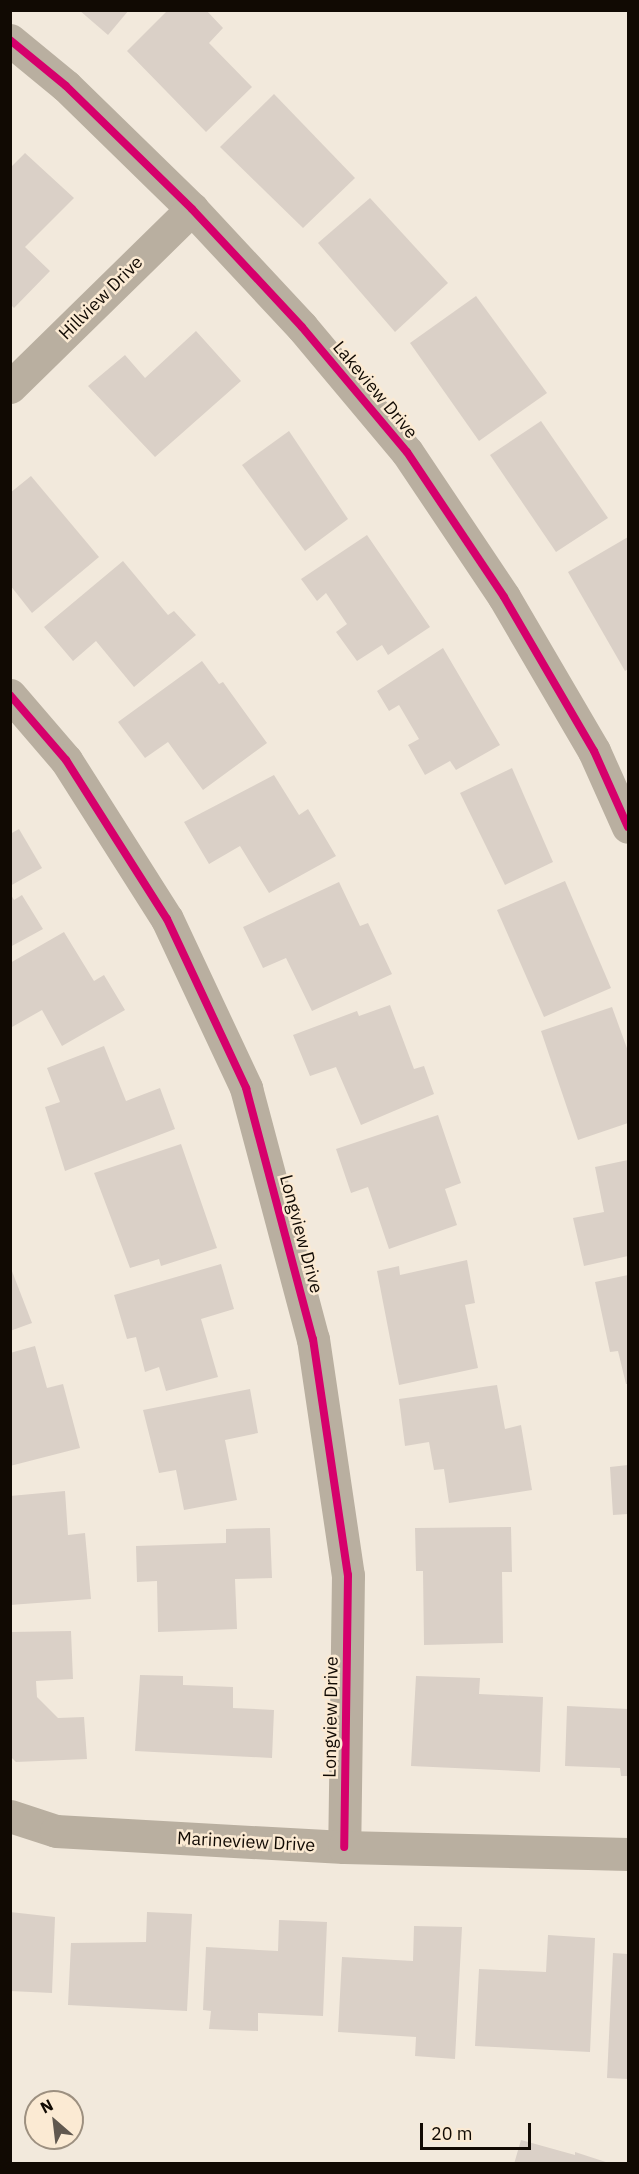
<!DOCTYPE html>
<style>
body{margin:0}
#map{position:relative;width:639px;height:2174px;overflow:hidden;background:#f2e9dc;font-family:"IBM Plex Sans",sans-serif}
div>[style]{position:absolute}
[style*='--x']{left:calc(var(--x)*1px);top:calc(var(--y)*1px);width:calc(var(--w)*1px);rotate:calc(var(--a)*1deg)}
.building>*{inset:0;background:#dad0c7}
.minor>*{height:33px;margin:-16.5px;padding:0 16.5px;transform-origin:16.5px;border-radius:16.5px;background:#b9afa0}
.cycleway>*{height:8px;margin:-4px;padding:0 4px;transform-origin:4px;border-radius:4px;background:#d6006c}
span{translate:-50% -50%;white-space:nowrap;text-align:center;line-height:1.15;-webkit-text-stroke:5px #fbead3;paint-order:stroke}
.street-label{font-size:18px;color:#110a03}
.frame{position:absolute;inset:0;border:12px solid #110a03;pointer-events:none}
.north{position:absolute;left:24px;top:2090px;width:60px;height:60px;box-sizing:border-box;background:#fbead3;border:2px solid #9d9080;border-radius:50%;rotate:332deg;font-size:16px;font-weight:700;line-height:24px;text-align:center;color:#110a03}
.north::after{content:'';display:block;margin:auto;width:21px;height:27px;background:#60584f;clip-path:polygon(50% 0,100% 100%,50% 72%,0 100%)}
.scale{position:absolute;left:420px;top:2123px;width:111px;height:27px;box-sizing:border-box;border:3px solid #110a03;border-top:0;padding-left:8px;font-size:18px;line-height:21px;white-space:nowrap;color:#110a03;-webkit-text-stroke:4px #fbead3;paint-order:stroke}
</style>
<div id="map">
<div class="building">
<i style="clip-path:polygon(79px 10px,129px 10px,108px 35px)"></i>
<i style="clip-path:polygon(168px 10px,206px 10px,223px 28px,209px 43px,252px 87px,206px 132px,127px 51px)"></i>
<i style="clip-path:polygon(274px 94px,355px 178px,303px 228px,220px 147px)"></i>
<i style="clip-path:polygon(25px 153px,74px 198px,25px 247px,50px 271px,14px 308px,10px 304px,10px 168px)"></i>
<i style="clip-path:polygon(370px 198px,448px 283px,395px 332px,318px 243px)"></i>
<i style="clip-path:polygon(476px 296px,547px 393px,479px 441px,410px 343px)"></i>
<i style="clip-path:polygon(196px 331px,241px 381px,155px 457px,88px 386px,125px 355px,145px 378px)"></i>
<i style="clip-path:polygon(541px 421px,608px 518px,556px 552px,490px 455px)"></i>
<i style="clip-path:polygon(289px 431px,348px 519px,305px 551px,242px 465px)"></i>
<i style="clip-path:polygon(31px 476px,99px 557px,32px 613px,10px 585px,10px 493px)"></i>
<i style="clip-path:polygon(367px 535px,430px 627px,388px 655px,382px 645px,357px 661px,336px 632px,347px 624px,326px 593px,317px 601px,301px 579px)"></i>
<i style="clip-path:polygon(628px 537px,628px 669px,625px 671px,568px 572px)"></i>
<i style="clip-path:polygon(123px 561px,168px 615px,174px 611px,196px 635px,134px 687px,96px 641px,73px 661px,44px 627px)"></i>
<i style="clip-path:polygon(443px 648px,500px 745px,456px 770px,450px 761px,425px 775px,408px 745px,419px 739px,399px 705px,389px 711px,377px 691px)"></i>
<i style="clip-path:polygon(202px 661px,219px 684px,223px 682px,267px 743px,203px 790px,168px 742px,145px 758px,118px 722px)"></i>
<i style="clip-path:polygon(512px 768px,553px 862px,505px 885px,460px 793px)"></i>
<i style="clip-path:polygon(274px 775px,299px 815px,308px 809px,336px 856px,269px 893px,240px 846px,209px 864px,184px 822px)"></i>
<i style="clip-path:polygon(19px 829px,42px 868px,10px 886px,10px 834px)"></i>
<i style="clip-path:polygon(565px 881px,611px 988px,544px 1017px,497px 910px)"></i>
<i style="clip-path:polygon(339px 882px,360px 926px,368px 923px,392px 974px,312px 1011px,286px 958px,263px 968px,243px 927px)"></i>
<i style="clip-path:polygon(10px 893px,14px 900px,22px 895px,43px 929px,10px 947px)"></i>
<i style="clip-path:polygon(64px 932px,94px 981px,104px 975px,125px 1010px,62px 1046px,42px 1010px,12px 1027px,10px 963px)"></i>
<i style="clip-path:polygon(390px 1005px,414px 1069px,424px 1066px,434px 1094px,361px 1125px,336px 1067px,310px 1076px,293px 1035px,357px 1011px,359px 1016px)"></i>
<i style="clip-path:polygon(612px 1007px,628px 1051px,628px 1123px,578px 1140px,541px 1031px)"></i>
<i style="clip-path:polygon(104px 1046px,126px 1101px,160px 1088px,175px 1129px,65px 1171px,45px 1107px,60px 1102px,47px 1068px)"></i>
<i style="clip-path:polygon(438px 1115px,461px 1183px,445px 1189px,457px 1225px,389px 1249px,368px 1187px,351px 1193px,336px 1149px)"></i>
<i style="clip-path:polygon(181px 1144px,217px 1248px,161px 1266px,159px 1259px,130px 1268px,94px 1173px)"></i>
<i style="clip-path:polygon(628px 1160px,628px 1256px,584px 1266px,573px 1218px,604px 1212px,595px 1167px)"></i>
<i style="clip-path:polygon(467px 1260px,475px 1303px,465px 1305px,478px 1368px,399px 1385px,377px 1271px,399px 1266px,400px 1275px)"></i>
<i style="clip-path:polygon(221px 1264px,234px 1309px,201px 1319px,218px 1377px,166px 1391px,159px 1367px,145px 1372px,136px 1337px,127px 1339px,114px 1295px)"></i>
<i style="clip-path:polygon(10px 1266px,32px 1323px,10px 1331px)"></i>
<i style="clip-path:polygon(628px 1275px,628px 1384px,626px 1384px,618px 1351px,610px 1352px,595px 1282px)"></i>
<i style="clip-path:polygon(35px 1346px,47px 1388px,63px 1384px,80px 1448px,10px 1466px,10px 1353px)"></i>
<i style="clip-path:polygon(497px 1385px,505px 1429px,521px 1425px,532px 1490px,449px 1503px,444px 1469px,434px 1470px,429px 1442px,405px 1446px,399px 1399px)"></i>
<i style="clip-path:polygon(250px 1389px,258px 1433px,225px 1440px,237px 1500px,184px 1510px,176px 1470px,159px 1473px,143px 1410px)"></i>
<i style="clip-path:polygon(628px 1465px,628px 1514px,613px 1515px,610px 1467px)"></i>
<i style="clip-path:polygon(65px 1491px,68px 1535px,85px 1533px,91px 1599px,10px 1605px,10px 1496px)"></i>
<i style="clip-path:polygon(511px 1527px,512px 1572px,502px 1572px,503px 1643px,424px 1645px,423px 1571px,416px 1571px,415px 1528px)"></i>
<i style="clip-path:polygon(270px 1528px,272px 1578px,235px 1579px,237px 1629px,158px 1632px,157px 1581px,137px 1582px,136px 1546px,226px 1543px,226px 1529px)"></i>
<i style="clip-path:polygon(71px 1631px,73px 1679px,36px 1681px,37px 1697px,58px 1718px,84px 1717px,87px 1759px,16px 1762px,10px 1756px,11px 1632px)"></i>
<i style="clip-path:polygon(140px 1675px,183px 1676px,183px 1685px,233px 1687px,233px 1708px,274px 1710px,272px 1758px,135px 1751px)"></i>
<i style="clip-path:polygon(416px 1676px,480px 1678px,479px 1694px,543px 1697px,540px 1772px,411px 1766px)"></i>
<i style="clip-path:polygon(567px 1706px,628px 1709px,628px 1776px,621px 1776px,620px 1768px,565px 1766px)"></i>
<i style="clip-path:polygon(10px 1912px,55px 1917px,52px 1993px,10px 1991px)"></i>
<i style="clip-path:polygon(147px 1912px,192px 1914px,187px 2011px,68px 2005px,71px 1943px,146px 1942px)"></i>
<i style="clip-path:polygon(279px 1920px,327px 1922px,323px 2016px,258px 2013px,258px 2031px,209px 2029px,211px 2011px,203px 2010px,206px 1947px,278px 1951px)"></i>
<i style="clip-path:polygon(414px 1926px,462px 1927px,455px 2059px,415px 2056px,416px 2037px,338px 2032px,342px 1957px,413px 1961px)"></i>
<i style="clip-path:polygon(548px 1935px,595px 1938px,590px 2052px,475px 2046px,479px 1969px,546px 1972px)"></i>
<i style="clip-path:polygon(613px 1953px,628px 1954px,628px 2079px,607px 2078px)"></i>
<i style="clip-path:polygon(521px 2140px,575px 2155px,575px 2152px,612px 2164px,514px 2164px)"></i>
</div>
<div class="minor">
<i style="--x:10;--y:40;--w:72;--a:39.4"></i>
<i style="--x:66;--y:86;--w:176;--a:44.3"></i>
<i style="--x:192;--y:209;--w:161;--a:47"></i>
<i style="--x:302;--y:327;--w:163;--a:50"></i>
<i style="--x:407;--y:452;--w:174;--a:56.2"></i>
<i style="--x:504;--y:597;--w:178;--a:59.7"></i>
<i style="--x:594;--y:751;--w:83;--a:65.9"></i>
<i style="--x:10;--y:387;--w:255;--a:-44.4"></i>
<i style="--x:10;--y:695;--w:86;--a:49.3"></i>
<i style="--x:66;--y:760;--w:188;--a:57.6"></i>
<i style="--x:167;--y:919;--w:187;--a:64.9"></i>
<i style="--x:246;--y:1088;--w:260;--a:75.1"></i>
<i style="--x:313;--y:1339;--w:239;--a:81.6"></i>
<i style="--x:348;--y:1575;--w:272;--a:90.8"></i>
<i style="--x:10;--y:1816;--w:48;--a:18.1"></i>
<i style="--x:56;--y:1831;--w:288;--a:3.2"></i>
<i style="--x:344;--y:1847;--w:284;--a:1.4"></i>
</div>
<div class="cycleway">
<i style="--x:10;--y:40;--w:72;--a:39.4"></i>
<i style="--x:66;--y:86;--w:176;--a:44.3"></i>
<i style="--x:192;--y:209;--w:161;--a:47"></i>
<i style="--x:302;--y:327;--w:163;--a:50"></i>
<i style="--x:407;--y:452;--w:174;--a:56.2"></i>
<i style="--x:504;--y:597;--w:178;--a:59.7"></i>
<i style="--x:594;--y:751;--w:83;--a:65.9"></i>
<i style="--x:10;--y:695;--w:86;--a:49.3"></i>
<i style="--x:66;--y:760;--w:188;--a:57.6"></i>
<i style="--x:167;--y:919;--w:187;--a:64.9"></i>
<i style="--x:246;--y:1088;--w:260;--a:75.1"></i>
<i style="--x:313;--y:1339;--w:239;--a:81.6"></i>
<i style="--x:348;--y:1575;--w:272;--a:90.8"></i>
</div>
<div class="street-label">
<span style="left:101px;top:298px;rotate:-45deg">Hillview Drive</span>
<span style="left:375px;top:390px;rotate:50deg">Lakeview Drive</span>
<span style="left:301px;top:1234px;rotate:75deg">Longview Drive</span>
<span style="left:331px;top:1717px;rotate:-89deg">Longview Drive</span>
<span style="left:246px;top:1842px;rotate:3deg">Marineview Drive</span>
</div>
<div class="frame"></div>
<div class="north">N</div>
<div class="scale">20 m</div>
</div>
